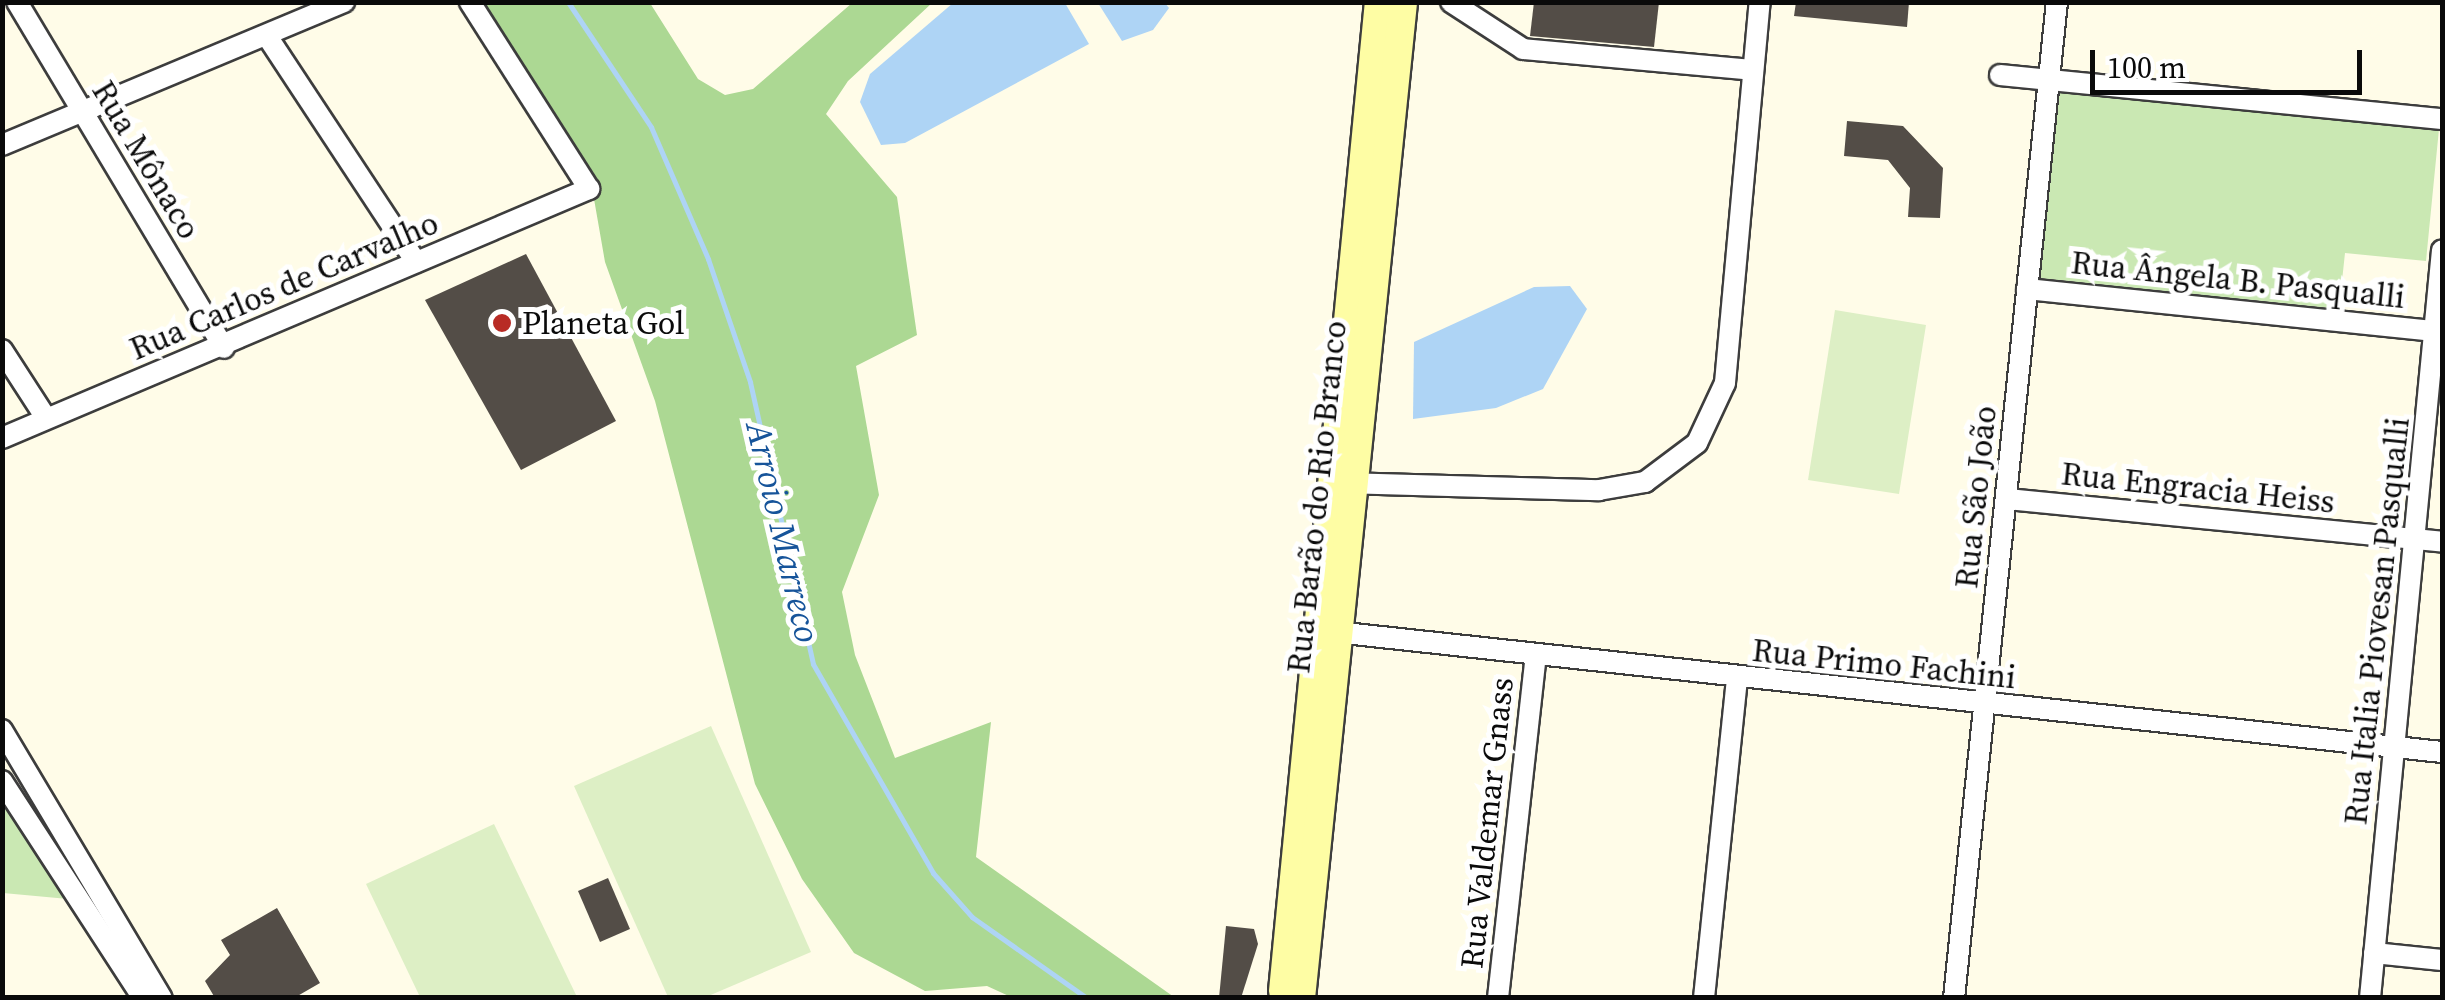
<!DOCTYPE html>
<meta charset="utf-8">
<style>
body{margin:0}
#map{position:relative;width:2445px;height:1000px;overflow:hidden;background:#fffce8;font-family:"Source Serif 4",serif}
div>[style]{position:absolute}
[style*='--x']{left:calc(var(--x)*1px);top:calc(var(--y)*1px);width:calc(var(--w)*1px);rotate:calc(var(--a)*1deg)}
.green>*{inset:0;background:#cae8b3}
.forest>*{inset:0;background:#acd893}
.pitch>*{inset:0;background:#ddefc5}
.water>*{inset:0;background:#aed4f5}
.stream>*{height:5px;margin:-2.5px;padding:0 2.5px;transform-origin:2.5px;border-radius:2.5px;background:#aed4f5}
.building>*{inset:0;background:#534d47}
.roads{filter:drop-shadow(2px 0 #3d3d3d) drop-shadow(-2px 0 #3d3d3d) drop-shadow(0 2px #3d3d3d) drop-shadow(0 -2px #3d3d3d)}
.minor>*{height:20px;margin:-10px;padding:0 10px;transform-origin:10px;border-radius:10px;background:#fff}
.secondary>*{height:28px;margin:-14px;padding:0 14px;transform-origin:14px;border-radius:14px;background:#fefda4}
.dots>*{width:28px;height:28px;translate:-50% -50%;box-sizing:border-box;border:5px solid #fff;border-radius:50%}
span{translate:-50% -50%;white-space:nowrap;text-align:center;line-height:1.15;-webkit-text-stroke:10px #fff;paint-order:stroke}
.street-label{font-size:32px;color:#0a0a0a}
.poi-label{font-size:32px;color:#0a0a0a}
.left{translate:0 -50%;text-align:left}
.water-label{font-size:35px;color:#16549a;font-style:italic}
.frame{position:absolute;inset:0;border:5px solid #0a0a0a;pointer-events:none}
.scale{position:absolute;left:2090px;top:50px;width:272px;height:45px;box-sizing:border-box;border:5px solid #0a0a0a;border-top:0;padding-left:12px;font-size:30px;line-height:35px;white-space:nowrap;color:#0a0a0a;-webkit-text-stroke:8px #fff;paint-order:stroke}
</style>
<div id="map">
<div class="green">
<i style="clip-path:polygon(2058px 90px,2439px 129px,2426px 261px,2345px 253px,2339px 309px,2038px 278px)"></i>
<i style="clip-path:polygon(3px 786px,79px 900px,3px 893px)"></i>
</div>
<div class="forest">
<i style="clip-path:polygon(479px 3px,650px 3px,698px 79px,725px 95px,753px 89px,852px 3px,932px 3px,848px 81px,826px 114px,897px 197px,917px 335px,856px 366px,879px 495px,842px 592px,855px 655px,895px 758px,991px 722px,976px 857px,1174px 997px,1011px 997px,987px 986px,925px 991px,854px 953px,802px 879px,755px 784px,655px 401px,605px 262px,590px 176px)"></i>
</div>
<div class="pitch">
<i style="clip-path:polygon(1835px 310px,1926px 325px,1899px 494px,1808px 480px)"></i>
<i style="clip-path:polygon(711px 726px,811px 952px,706px 997px,668px 997px,574px 786px)"></i>
<i style="clip-path:polygon(494px 824px,577px 997px,420px 997px,366px 884px)"></i>
</div>
<div class="water">
<i style="clip-path:polygon(953px 3px,1065px 3px,1089px 44px,905px 143px,881px 145px,860px 102px,870px 74px)"></i>
<i style="clip-path:polygon(1098px 3px,1165px 3px,1169px 8px,1153px 30px,1122px 41px)"></i>
<i style="clip-path:polygon(1570px 286px,1587px 309px,1543px 389px,1496px 408px,1413px 419px,1414px 342px,1534px 287px)"></i>
</div>
<div class="stream">
<i style="--x:568;--y:2;--w:150;--a:56.4"></i>
<i style="--x:651;--y:127;--w:144;--a:66.6"></i>
<i style="--x:708;--y:259;--w:130;--a:71.1"></i>
<i style="--x:750;--y:382;--w:289;--a:77.4"></i>
<i style="--x:813;--y:664;--w:241;--a:60.1"></i>
<i style="--x:933;--y:873;--w:59;--a:48.4"></i>
<i style="--x:972;--y:917;--w:141;--a:35.2"></i>
</div>
<div class="building">
<i style="clip-path:polygon(1534px 2px,1659px 2px,1654px 47px,1530px 36px)"></i>
<i style="clip-path:polygon(1796px 2px,1909px 2px,1907px 27px,1794px 16px)"></i>
<i style="clip-path:polygon(1847px 121px,1903px 126px,1943px 168px,1940px 218px,1908px 217px,1910px 188px,1888px 160px,1844px 156px)"></i>
<i style="clip-path:polygon(526px 254px,616px 421px,521px 470px,425px 300px)"></i>
<i style="clip-path:polygon(608px 878px,630px 929px,600px 942px,578px 891px)"></i>
<i style="clip-path:polygon(277px 908px,320px 983px,294px 998px,215px 998px,205px 981px,230px 955px,221px 940px)"></i>
<i style="clip-path:polygon(1226px 926px,1254px 929px,1258px 944px,1241px 998px,1219px 998px)"></i>
</div>
<div class="roads">
<div class="minor">
<i style="--x:17;--y:2;--w:403;--a:59.1"></i>
<i style="--x:1451;--y:2;--w:86;--a:33.1"></i>
<i style="--x:1523;--y:49;--w:231;--a:5.2"></i>
<i style="--x:269;--y:39;--w:267;--a:56.6"></i>
<i style="--x:2000;--y:75;--w:444;--a:5.7"></i>
<i style="--x:2;--y:145;--w:371;--a:-22.7"></i>
<i style="--x:2027;--y:289;--w:417;--a:5.9"></i>
<i style="--x:2;--y:350;--w:81;--a:57.1"></i>
<i style="--x:2;--y:438;--w:638;--a:-22.99"></i>
<i style="--x:589;--y:189;--w:222;--a:-122.5"></i>
<i style="--x:1343;--y:483;--w:256;--a:1.6"></i>
<i style="--x:1599;--y:490;--w:47;--a:-9.9"></i>
<i style="--x:1645;--y:482;--w:65;--a:-36.9"></i>
<i style="--x:1697;--y:443;--w:66;--a:-65"></i>
<i style="--x:1725;--y:383;--w:383;--a:-84.8"></i>
<i style="--x:2007;--y:499;--w:437;--a:5.6"></i>
<i style="--x:1326;--y:631;--w:1123;--a:6.19"></i>
<i style="--x:2;--y:730;--w:312;--a:59.2"></i>
<i style="--x:2;--y:781;--w:259;--a:57"></i>
<i style="--x:2374;--y:953;--w:68;--a:5.9"></i>
<i style="--x:1498;--y:998;--w:345;--a:-83.7"></i>
<i style="--x:1704;--y:998;--w:321;--a:-84.1"></i>
<i style="--x:1954;--y:998;--w:1001;--a:-84.1"></i>
<i style="--x:2370;--y:998;--w:751;--a:-84.5"></i>
</div>
<div class="secondary">
<i style="--x:1283;--y:991;--w:994;--a:-84.46"></i>
<i style="--x:1301;--y:998;--w:1001;--a:-84.15"></i>
</div>
</div>
<div class="dots">
<i style="left:502px;top:323px;background:#b82b25"></i>
</div>
<div class="street-label">
<span style="left:146px;top:160px;rotate:59deg">Rua Mônaco</span>
<span style="left:2238px;top:280px;rotate:6deg">Rua Ângela B. Pasqualli</span>
<span style="left:284px;top:286px;rotate:-23deg">Rua Carlos de Carvalho</span>
<span style="left:2198px;top:488px;rotate:6deg">Rua Engracia Heiss</span>
<span style="left:1317px;top:497px;rotate:-84deg">Rua Barão do Rio Branco</span>
<span style="left:1976px;top:497px;rotate:-84deg">Rua São João</span>
<span style="left:2377px;top:621px;rotate:-84deg">Rua Italia Piovesan Pasqualli</span>
<span style="left:1884px;top:664px;rotate:6deg">Rua Primo Fachini</span>
<span style="left:1487px;top:823px;rotate:-84deg">Rua Valdemar Gnass</span>
</div>
<div class="poi-label">
<span class="left" style="left:522px;top:323px">Planeta Gol</span>
</div>
<div class="water-label">
<span style="left:783px;top:532px;rotate:77deg">Arroio Marreco</span>
</div>
<div class="frame"></div>
<div class="scale">100 m</div>
</div>
